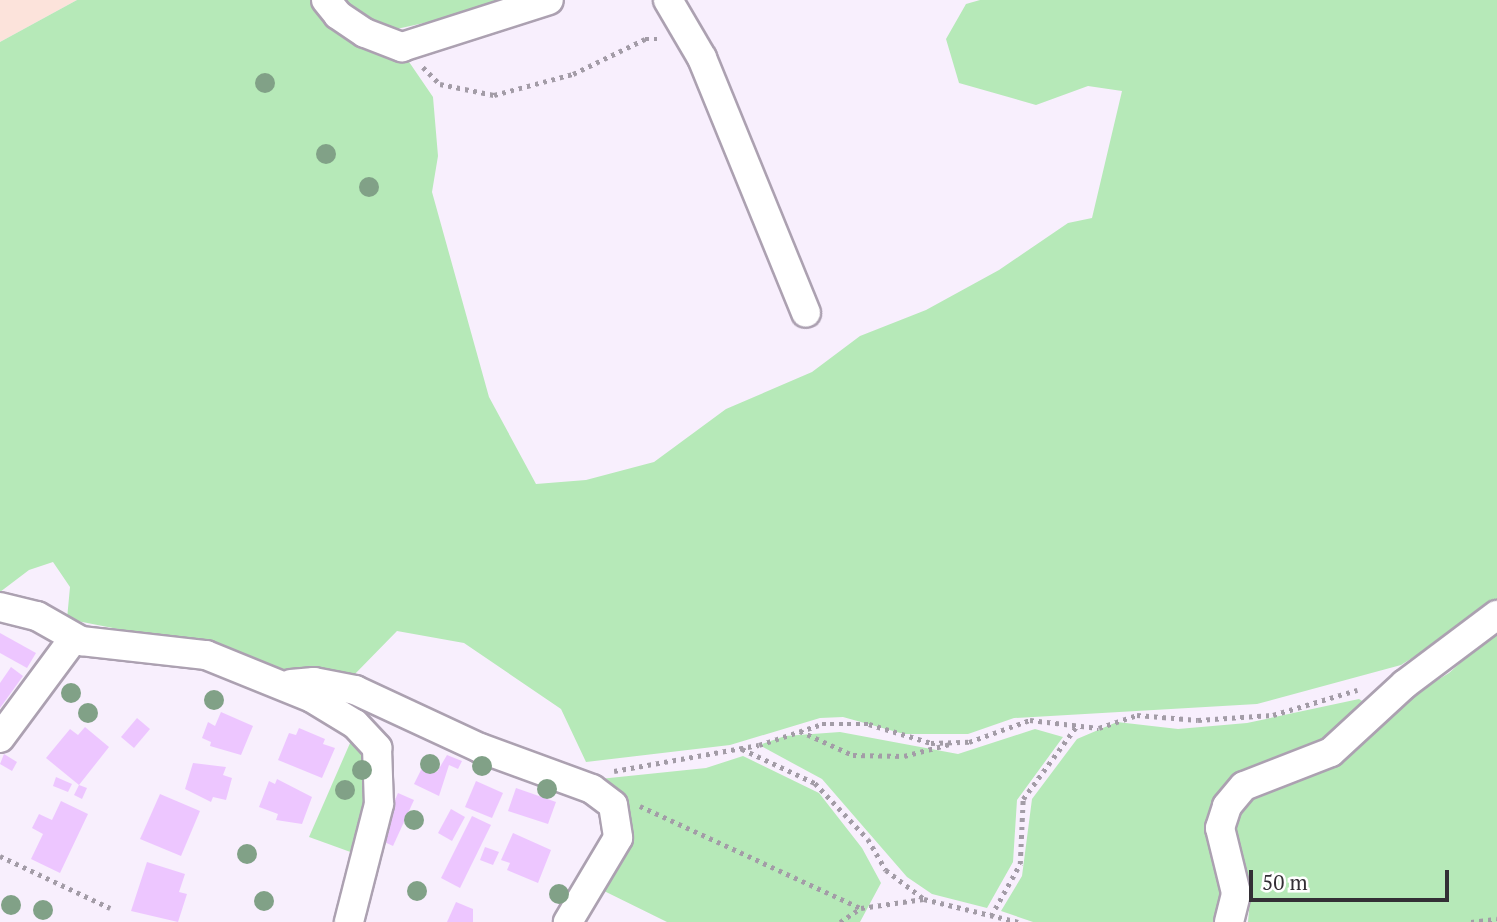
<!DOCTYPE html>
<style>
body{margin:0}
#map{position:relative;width:1497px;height:922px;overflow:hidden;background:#f8effd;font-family:"PT Serif",serif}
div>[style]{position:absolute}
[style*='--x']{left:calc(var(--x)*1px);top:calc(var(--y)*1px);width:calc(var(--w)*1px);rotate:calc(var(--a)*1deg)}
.industrial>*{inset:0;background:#fce3db}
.green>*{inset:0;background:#b6e9b8}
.building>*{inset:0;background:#edc6ff}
.path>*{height:4.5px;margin-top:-2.25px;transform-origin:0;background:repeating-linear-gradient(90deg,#a39ca7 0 3.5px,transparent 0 8.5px)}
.roads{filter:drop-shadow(2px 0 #aca1b1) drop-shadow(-2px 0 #aca1b1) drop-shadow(0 2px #aca1b1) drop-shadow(0 -2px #aca1b1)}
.minor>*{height:28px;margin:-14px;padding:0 14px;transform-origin:14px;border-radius:14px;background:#fff}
.trees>*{width:20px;height:20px;margin:-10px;border-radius:50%;background:#81a187}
span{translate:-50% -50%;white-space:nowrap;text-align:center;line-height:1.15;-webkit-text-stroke:5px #fff;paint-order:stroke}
.scale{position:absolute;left:1249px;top:870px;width:200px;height:32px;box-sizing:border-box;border:4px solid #332f35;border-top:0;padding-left:9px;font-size:21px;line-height:24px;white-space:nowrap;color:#332f35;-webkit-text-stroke:5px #fff;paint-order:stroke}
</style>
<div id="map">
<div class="industrial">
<i style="clip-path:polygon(0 0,77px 0,0 42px)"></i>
</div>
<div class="green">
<i style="clip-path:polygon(77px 0,317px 0,405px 56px,433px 97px,438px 156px,432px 192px,489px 397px,536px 484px,586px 480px,654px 462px,726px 409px,812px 372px,860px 336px,926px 310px,999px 270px,1068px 223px,1092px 218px,1122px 91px,1088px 86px,1036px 105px,959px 83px,946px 39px,966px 4px,980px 0,1497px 0,1497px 604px,1401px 665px,1257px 704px,1014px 718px,968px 734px,904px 734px,843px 717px,820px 718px,730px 745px,586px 762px,561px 709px,464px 643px,397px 631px,352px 677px,279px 672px,230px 651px,67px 619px,70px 587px,53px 562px,29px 570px,0 592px,0 42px)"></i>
<i style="clip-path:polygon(345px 0,505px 0,474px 12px,392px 30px,355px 11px)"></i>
<i style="clip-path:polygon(1497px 630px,1497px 922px,1248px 922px,1251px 888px,1231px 821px,1238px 802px,1449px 673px)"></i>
<i style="clip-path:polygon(1359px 699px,1367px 704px,1321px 745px,1217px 806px,1226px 899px,1221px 922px,1033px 922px,1001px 911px,1022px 876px,1032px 799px,1077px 739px,1117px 722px,1178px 729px,1247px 723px)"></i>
<i style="clip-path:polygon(1035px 729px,1063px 737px,1017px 800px,1013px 862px,987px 908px,932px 894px,907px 877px,822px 779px,759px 745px,785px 736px,840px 732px,958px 754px)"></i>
<i style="clip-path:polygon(354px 734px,375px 772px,356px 854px,309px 837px)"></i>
<i style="clip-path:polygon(743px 756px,819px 793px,862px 848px,881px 883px,860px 922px,667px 922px,600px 889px,625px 844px,590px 780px,706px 768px)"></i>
</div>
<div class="building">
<i style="clip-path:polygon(0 633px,36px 653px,27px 668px,0 653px)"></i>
<i style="clip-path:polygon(11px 667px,23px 676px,0 708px,0 683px)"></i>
<i style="clip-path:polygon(221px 712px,253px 726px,241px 755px,210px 746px,211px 742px,202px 738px,208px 722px,215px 726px)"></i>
<i style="clip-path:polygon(137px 718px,150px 729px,134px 748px,121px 737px)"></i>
<i style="clip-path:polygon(85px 727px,109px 747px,79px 785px,46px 758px,70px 729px,78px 735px)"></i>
<i style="clip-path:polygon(299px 728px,325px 739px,323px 744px,335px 748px,322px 778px,278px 760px,289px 733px,296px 735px)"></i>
<i style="clip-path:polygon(4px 754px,17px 762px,12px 771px,0 764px)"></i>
<i style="clip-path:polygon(447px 755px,462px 761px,458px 769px,449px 765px,439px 796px,414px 784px,423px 766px,437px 772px)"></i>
<i style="clip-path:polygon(193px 763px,226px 767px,223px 775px,232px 778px,226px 800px,213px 797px,211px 802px,185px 789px)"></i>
<i style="clip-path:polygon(56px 777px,72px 784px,68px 792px,53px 786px)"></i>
<i style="clip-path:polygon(277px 779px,312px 797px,302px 824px,276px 820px,278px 814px,259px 807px,269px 781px,275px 784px)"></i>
<i style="clip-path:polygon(476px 781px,503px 793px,492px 818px,465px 807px)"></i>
<i style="clip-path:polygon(79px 785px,87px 788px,82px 799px,74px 795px)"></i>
<i style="clip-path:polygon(516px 788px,556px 802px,548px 824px,508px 811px)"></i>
<i style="clip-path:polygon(398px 793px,414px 800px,393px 846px,378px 839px)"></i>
<i style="clip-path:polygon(160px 794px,200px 811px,181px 856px,140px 839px)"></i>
<i style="clip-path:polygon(61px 801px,88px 814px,60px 873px,31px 859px,43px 834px,32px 828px,39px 814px,52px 820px)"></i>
<i style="clip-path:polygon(451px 809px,465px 817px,452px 841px,438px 833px)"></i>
<i style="clip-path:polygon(472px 816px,491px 825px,460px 888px,441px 878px)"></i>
<i style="clip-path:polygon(513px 833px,551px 850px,538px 883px,507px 870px,510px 863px,501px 860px)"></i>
<i style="clip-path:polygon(485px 847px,499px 852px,493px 865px,480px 860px)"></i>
<i style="clip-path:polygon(147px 862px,185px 874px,179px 892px,187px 894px,178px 922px,131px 911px)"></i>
<i style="clip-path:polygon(456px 902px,473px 909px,473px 922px,447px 922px)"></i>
</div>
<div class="path">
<i style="--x:423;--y:67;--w:24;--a:45"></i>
<i style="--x:440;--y:84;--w:55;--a:11.5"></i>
<i style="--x:494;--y:95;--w:82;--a:-14.9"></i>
<i style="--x:573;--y:74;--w:80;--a:-25.9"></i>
<i style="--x:645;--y:39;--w:16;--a:0"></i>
<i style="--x:800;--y:731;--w:58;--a:24.4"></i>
<i style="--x:853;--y:755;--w:51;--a:1.1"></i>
<i style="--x:904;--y:756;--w:48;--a:-14.6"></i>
<i style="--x:742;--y:749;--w:81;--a:25"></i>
<i style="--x:815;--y:783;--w:77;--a:46.6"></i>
<i style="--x:868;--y:839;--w:36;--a:60"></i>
<i style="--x:886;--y:870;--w:48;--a:37.3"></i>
<i style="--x:924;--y:899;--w:97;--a:13.7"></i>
<i style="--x:614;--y:771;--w:147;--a:-10.2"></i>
<i style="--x:759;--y:745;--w:66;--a:-18.4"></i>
<i style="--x:822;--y:724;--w:47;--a:0"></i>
<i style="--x:869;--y:724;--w:65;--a:17"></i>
<i style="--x:931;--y:743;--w:38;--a:-2"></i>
<i style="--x:969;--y:742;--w:65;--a:-19.8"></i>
<i style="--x:1030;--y:720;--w:69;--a:6.6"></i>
<i style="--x:1099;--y:728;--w:40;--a:-18.9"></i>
<i style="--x:1137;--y:715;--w:61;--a:4.7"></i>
<i style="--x:1198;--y:720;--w:75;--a:-3.8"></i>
<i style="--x:1273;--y:715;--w:88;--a:-16.6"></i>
<i style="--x:640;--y:806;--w:243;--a:24.8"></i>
<i style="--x:0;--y:856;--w:122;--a:25.3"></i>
<i style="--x:991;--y:916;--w:60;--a:-60.9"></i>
<i style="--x:1020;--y:864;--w:65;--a:-87.4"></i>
<i style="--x:1023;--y:799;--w:93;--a:-53.7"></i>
<i style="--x:840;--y:922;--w:25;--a:-34"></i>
<i style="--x:861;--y:908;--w:63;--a:-8.3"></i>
<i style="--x:1471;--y:922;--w:26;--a:-7"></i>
</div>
<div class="roads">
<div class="minor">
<i style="--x:326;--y:0;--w:19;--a:51"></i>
<i style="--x:338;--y:15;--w:32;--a:34"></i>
<i style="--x:365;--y:33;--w:40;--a:21"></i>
<i style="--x:402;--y:47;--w:154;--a:-17.7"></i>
<i style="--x:668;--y:0;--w:67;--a:59.6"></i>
<i style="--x:702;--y:58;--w:275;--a:67.8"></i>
<i style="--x:0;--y:607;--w:38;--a:14"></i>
<i style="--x:37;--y:616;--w:51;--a:29.6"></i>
<i style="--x:81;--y:641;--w:126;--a:6.4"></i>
<i style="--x:206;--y:655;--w:114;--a:22.1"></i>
<i style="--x:312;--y:698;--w:50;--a:31.2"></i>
<i style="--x:355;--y:724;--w:33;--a:47"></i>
<i style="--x:377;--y:748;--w:56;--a:88"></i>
<i style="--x:379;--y:804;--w:122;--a:104.3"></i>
<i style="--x:291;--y:684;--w:23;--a:-5"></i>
<i style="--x:314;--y:682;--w:42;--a:11"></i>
<i style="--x:355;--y:690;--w:138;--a:24.9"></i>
<i style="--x:480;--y:748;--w:119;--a:20.1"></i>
<i style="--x:592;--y:789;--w:26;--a:37"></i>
<i style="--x:613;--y:805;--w:33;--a:81"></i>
<i style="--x:618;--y:838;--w:98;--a:120.8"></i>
<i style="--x:0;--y:738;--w:124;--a:-53.5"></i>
<i style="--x:1229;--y:922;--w:30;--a:-76"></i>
<i style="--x:1236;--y:893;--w:67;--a:-103.8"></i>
<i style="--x:1220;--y:828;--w:23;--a:-72"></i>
<i style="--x:1227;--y:806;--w:26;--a:-50"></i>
<i style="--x:1244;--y:786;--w:93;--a:-21.3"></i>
<i style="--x:1331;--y:752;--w:100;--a:-42.6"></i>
<i style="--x:1405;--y:684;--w:115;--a:-36.9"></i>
</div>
</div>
<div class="trees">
<i style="left:265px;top:83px"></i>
<i style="left:326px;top:154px"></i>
<i style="left:369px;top:187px"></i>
<i style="left:71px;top:693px"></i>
<i style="left:214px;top:700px"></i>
<i style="left:88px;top:713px"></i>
<i style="left:430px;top:764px"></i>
<i style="left:482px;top:766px"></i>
<i style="left:362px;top:770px"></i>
<i style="left:547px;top:789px"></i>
<i style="left:345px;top:790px"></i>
<i style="left:414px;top:820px"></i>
<i style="left:247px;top:854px"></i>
<i style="left:417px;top:891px"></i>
<i style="left:559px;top:894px"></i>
<i style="left:264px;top:901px"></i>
<i style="left:11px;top:905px"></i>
<i style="left:43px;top:910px"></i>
</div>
<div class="scale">50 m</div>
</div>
